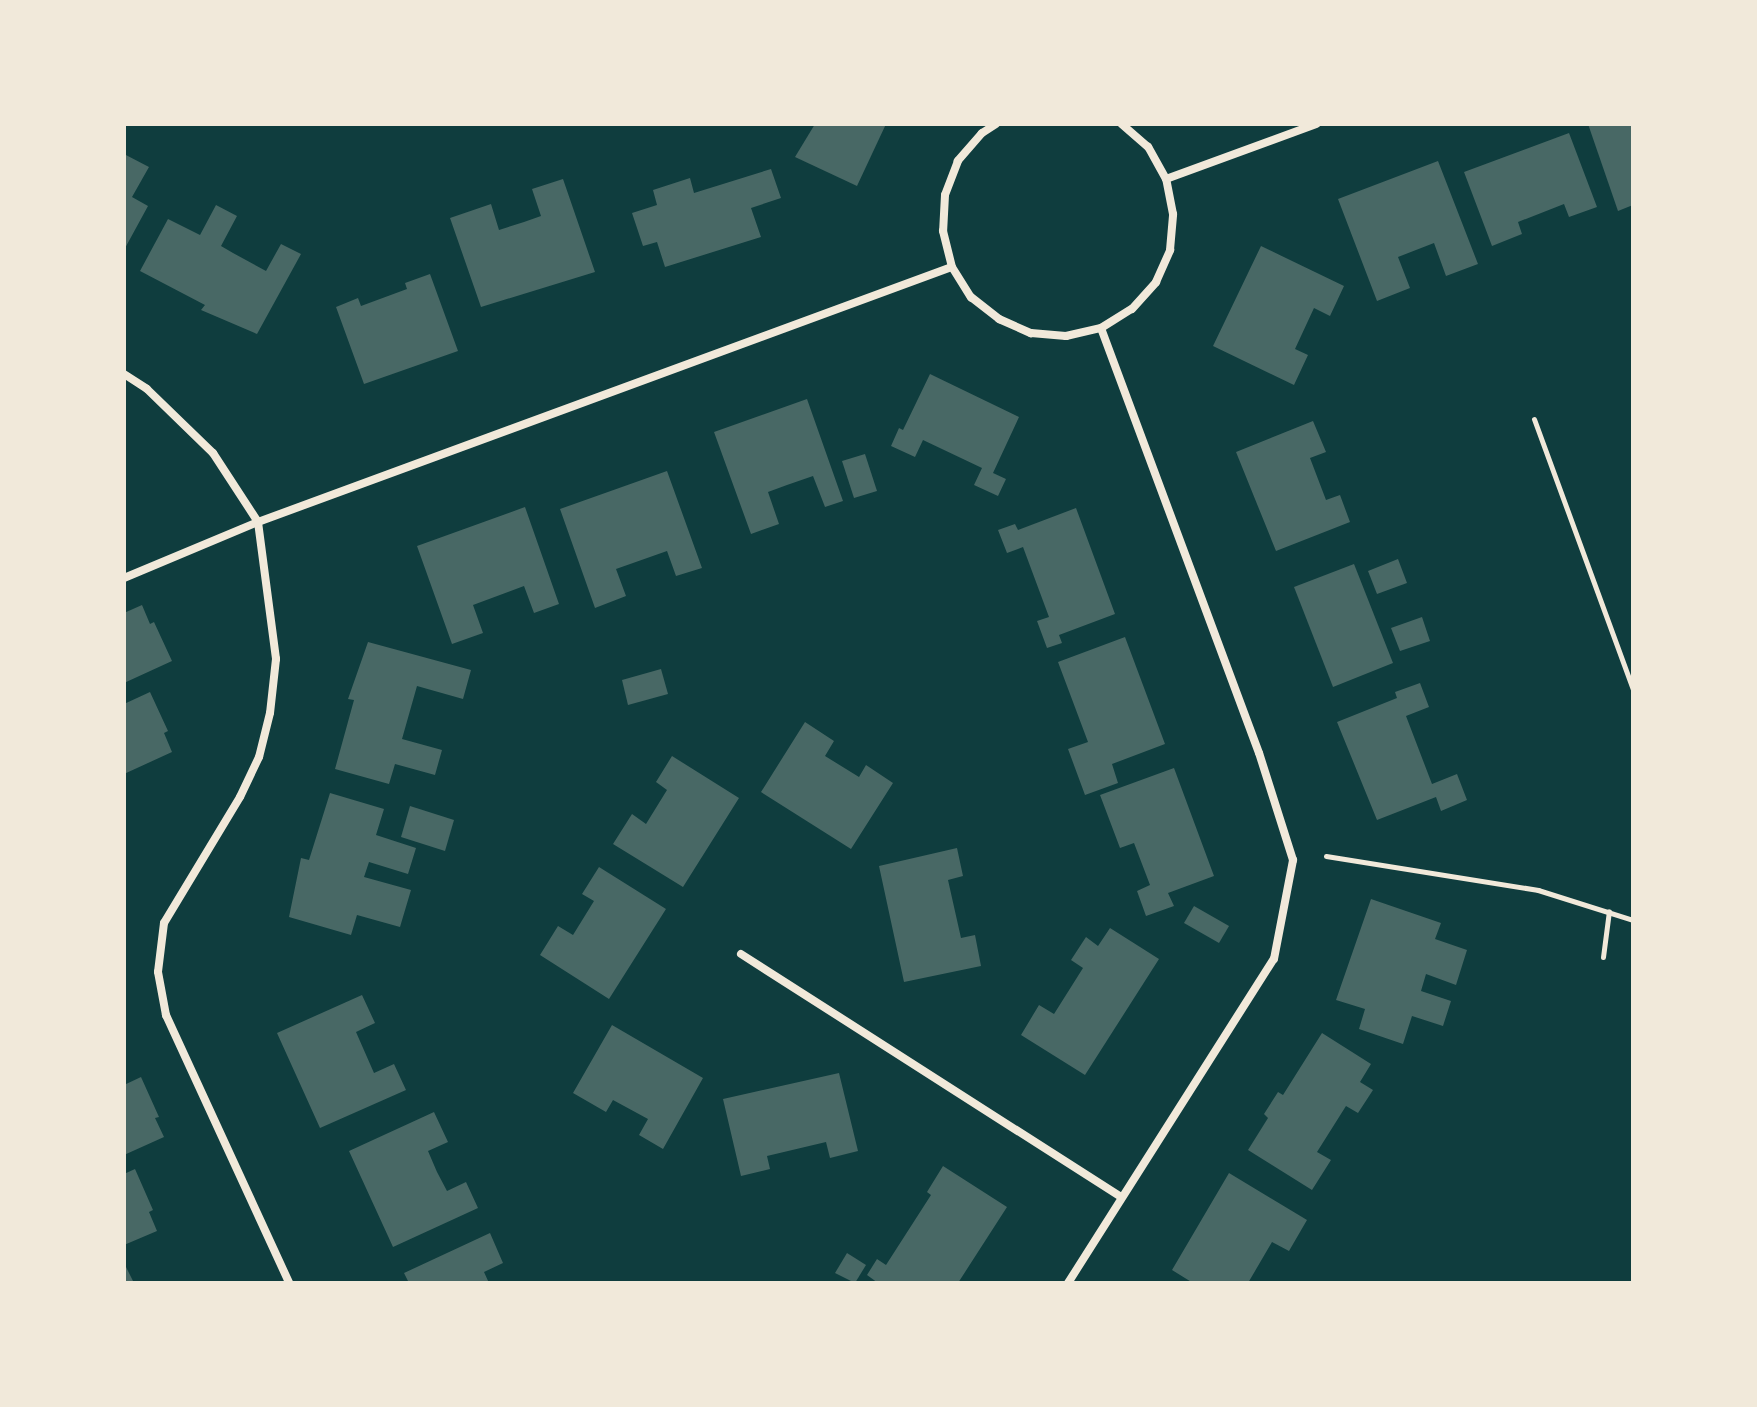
<!DOCTYPE html>
<style>
body{margin:0}
#map{position:relative;width:1757px;height:1407px;overflow:hidden;background:#0f3d3e;font-family:"Roboto Condensed",sans-serif}
div>[style]{position:absolute}
[style*='--x']{left:calc(var(--x)*1px);top:calc(var(--y)*1px);width:calc(var(--w)*1px);rotate:calc(var(--a)*1deg)}
.building>*{inset:0;background:#486865}
.path>*{height:5px;margin:-2.5px;padding:0 2.5px;transform-origin:2.5px;border-radius:2.5px;background:#f1e9da}
.minor>*{height:8px;margin:-4px;padding:0 4px;transform-origin:4px;border-radius:4px;background:#f1e9da}
span{translate:-50% -50%;white-space:nowrap;text-align:center;line-height:1.15;-webkit-text-stroke:6px #f1e9da;paint-order:stroke}
.frame{position:absolute;inset:0;border:126px solid #f1e9da;pointer-events:none}
</style>
<div id="map">
<div class="building">
<i style="clip-path:polygon(815px 124px,886px 124px,857px 186px,795px 157px)"></i>
<i style="clip-path:polygon(1588px 124px,1633px 124px,1633px 205px,1618px 211px)"></i>
<i style="clip-path:polygon(1569px 133px,1597px 207px,1569px 217px,1564px 204px,1518px 222px,1522px 234px,1492px 246px,1464px 172px)"></i>
<i style="clip-path:polygon(124px 154px,149px 167px,132px 197px,148px 206px,124px 250px)"></i>
<i style="clip-path:polygon(1438px 161px,1478px 264px,1446px 276px,1434px 243px,1398px 257px,1410px 288px,1377px 301px,1338px 199px)"></i>
<i style="clip-path:polygon(771px 169px,781px 198px,751px 208px,761px 237px,665px 267px,657px 242px,643px 246px,632px 213px,657px 205px,653px 190px,690px 178px,694px 193px)"></i>
<i style="clip-path:polygon(563px 179px,595px 272px,481px 307px,450px 218px,491px 204px,499px 230px,524px 222px,541px 216px,532px 189px)"></i>
<i style="clip-path:polygon(216px 205px,237px 216px,221px 246px,233px 253px,266px 271px,281px 244px,301px 254px,257px 334px,201px 310px,205px 305px,140px 271px,168px 219px,200px 235px)"></i>
<i style="clip-path:polygon(1261px 246px,1344px 286px,1330px 316px,1314px 308px,1295px 349px,1308px 355px,1294px 385px,1213px 346px)"></i>
<i style="clip-path:polygon(430px 274px,458px 351px,364px 384px,336px 307px,358px 298px,361px 306px,407px 289px,405px 283px)"></i>
<i style="clip-path:polygon(930px 374px,1019px 417px,993px 473px,1006px 479px,998px 496px,974px 485px,982px 468px,923px 440px,915px 457px,891px 446px,899px 428px,903px 430px)"></i>
<i style="clip-path:polygon(807px 399px,843px 501px,825px 507px,813px 476px,787px 485px,768px 492px,779px 524px,751px 534px,714px 432px)"></i>
<i style="clip-path:polygon(1313px 421px,1326px 452px,1310px 458px,1326px 500px,1340px 495px,1350px 522px,1276px 551px,1236px 452px)"></i>
<i style="clip-path:polygon(865px 454px,877px 491px,854px 498px,842px 461px)"></i>
<i style="clip-path:polygon(667px 471px,702px 568px,676px 576px,667px 551px,616px 569px,626px 596px,595px 608px,560px 509px)"></i>
<i style="clip-path:polygon(525px 507px,559px 604px,534px 613px,524px 586px,473px 605px,483px 633px,452px 644px,417px 546px)"></i>
<i style="clip-path:polygon(1076px 508px,1115px 614px,1059px 635px,1062px 643px,1047px 648px,1037px 621px,1049px 617px,1023px 547px,1007px 553px,998px 530px,1015px 524px,1018px 530px)"></i>
<i style="clip-path:polygon(1398px 559px,1407px 583px,1377px 594px,1368px 571px)"></i>
<i style="clip-path:polygon(1354px 564px,1393px 663px,1333px 687px,1294px 587px)"></i>
<i style="clip-path:polygon(142px 605px,150px 624px,154px 622px,172px 661px,124px 683px,124px 613px)"></i>
<i style="clip-path:polygon(1422px 617px,1430px 641px,1400px 651px,1391px 628px)"></i>
<i style="clip-path:polygon(1125px 637px,1165px 744px,1112px 764px,1118px 783px,1085px 795px,1068px 749px,1088px 742px,1058px 662px)"></i>
<i style="clip-path:polygon(368px 642px,471px 670px,463px 699px,417px 686px,402px 739px,442px 750px,435px 775px,395px 764px,389px 784px,335px 769px,354px 700px,348px 699px)"></i>
<i style="clip-path:polygon(661px 669px,668px 694px,628px 705px,622px 680px)"></i>
<i style="clip-path:polygon(1420px 683px,1429px 707px,1406px 716px,1432px 784px,1457px 774px,1467px 800px,1441px 811px,1436px 797px,1377px 820px,1337px 722px,1397px 698px,1395px 692px)"></i>
<i style="clip-path:polygon(150px 692px,168px 731px,164px 733px,172px 752px,124px 774px,124px 704px)"></i>
<i style="clip-path:polygon(805px 722px,834px 741px,825px 756px,859px 777px,866px 765px,893px 783px,851px 849px,761px 792px)"></i>
<i style="clip-path:polygon(672px 756px,739px 798px,683px 887px,613px 844px,632px 814px,646px 824px,667px 790px,656px 782px)"></i>
<i style="clip-path:polygon(1174px 768px,1214px 876px,1168px 893px,1174px 906px,1146px 916px,1137px 891px,1150px 885px,1134px 843px,1120px 848px,1100px 795px)"></i>
<i style="clip-path:polygon(330px 793px,384px 809px,376px 835px,416px 848px,408px 874px,369px 862px,364px 877px,411px 890px,400px 927px,357px 915px,351px 935px,289px 917px,301px 858px,309px 860px)"></i>
<i style="clip-path:polygon(410px 806px,454px 820px,445px 851px,401px 837px)"></i>
<i style="clip-path:polygon(957px 848px,963px 876px,948px 880px,961px 938px,975px 935px,981px 966px,904px 982px,879px 866px)"></i>
<i style="clip-path:polygon(599px 867px,666px 909px,609px 999px,540px 955px,558px 926px,573px 935px,594px 901px,582px 894px)"></i>
<i style="clip-path:polygon(1371px 899px,1441px 923px,1435px 939px,1467px 950px,1456px 985px,1426px 974px,1421px 991px,1451px 1001px,1443px 1026px,1412px 1016px,1403px 1044px,1359px 1029px,1365px 1009px,1336px 1000px)"></i>
<i style="clip-path:polygon(1194px 906px,1229px 926px,1219px 943px,1184px 923px)"></i>
<i style="clip-path:polygon(1110px 928px,1159px 959px,1085px 1075px,1021px 1035px,1039px 1005px,1054px 1014px,1083px 968px,1071px 960px,1086px 937px,1098px 946px)"></i>
<i style="clip-path:polygon(362px 995px,375px 1023px,356px 1032px,374px 1073px,394px 1064px,406px 1090px,320px 1128px,277px 1033px)"></i>
<i style="clip-path:polygon(612px 1025px,703px 1078px,663px 1149px,639px 1135px,648px 1119px,613px 1100px,606px 1112px,573px 1093px)"></i>
<i style="clip-path:polygon(1322px 1033px,1371px 1064px,1360px 1082px,1373px 1090px,1358px 1113px,1346px 1106px,1317px 1152px,1331px 1160px,1312px 1190px,1248px 1150px,1268px 1118px,1264px 1114px,1278px 1092px,1283px 1095px)"></i>
<i style="clip-path:polygon(839px 1073px,858px 1151px,830px 1158px,826px 1142px,767px 1156px,770px 1169px,741px 1176px,723px 1099px)"></i>
<i style="clip-path:polygon(141px 1077px,159px 1117px,155px 1118px,164px 1137px,124px 1155px,124px 1085px)"></i>
<i style="clip-path:polygon(434px 1112px,448px 1142px,428px 1151px,437px 1172px,447px 1191px,466px 1182px,478px 1208px,393px 1247px,349px 1151px)"></i>
<i style="clip-path:polygon(943px 1166px,1007px 1207px,958px 1283px,878px 1283px,867px 1275px,877px 1259px,886px 1265px,931px 1195px,927px 1192px)"></i>
<i style="clip-path:polygon(135px 1169px,153px 1210px,149px 1212px,157px 1231px,124px 1245px,124px 1174px)"></i>
<i style="clip-path:polygon(1229px 1173px,1307px 1220px,1289px 1251px,1272px 1242px,1248px 1283px,1193px 1283px,1172px 1270px)"></i>
<i style="clip-path:polygon(490px 1233px,503px 1263px,484px 1272px,489px 1283px,409px 1283px,404px 1273px)"></i>
<i style="clip-path:polygon(847px 1253px,866px 1265px,855px 1283px,835px 1273px)"></i>
<i style="clip-path:polygon(126px 1267px,134px 1283px,124px 1283px)"></i>
</div>
<div class="path">
<i style="--x:1534;--y:419;--w:288;--a:69.9"></i>
<i style="--x:1326;--y:856;--w:215;--a:9.1"></i>
<i style="--x:1538;--y:890;--w:100;--a:17.5"></i>
<i style="--x:1603;--y:957;--w:46;--a:-82.6"></i>
</div>
<div class="minor">
<i style="--x:996;--y:124;--w:17;--a:147"></i>
<i style="--x:982;--y:133;--w:37;--a:131"></i>
<i style="--x:958;--y:161;--w:36;--a:111"></i>
<i style="--x:945;--y:195;--w:36;--a:93"></i>
<i style="--x:943;--y:231;--w:37;--a:76"></i>
<i style="--x:952;--y:267;--w:36;--a:58"></i>
<i style="--x:971;--y:297;--w:36;--a:38"></i>
<i style="--x:999;--y:319;--w:35;--a:24"></i>
<i style="--x:1031;--y:333;--w:35;--a:5"></i>
<i style="--x:1066;--y:336;--w:36;--a:-13"></i>
<i style="--x:1101;--y:328;--w:36;--a:-32"></i>
<i style="--x:1132;--y:309;--w:36;--a:-48"></i>
<i style="--x:1156;--y:282;--w:35;--a:-66"></i>
<i style="--x:1170;--y:250;--w:36;--a:-85"></i>
<i style="--x:1173;--y:214;--w:36;--a:-101"></i>
<i style="--x:1166;--y:179;--w:37;--a:-119"></i>
<i style="--x:1148;--y:147;--w:35;--a:-139"></i>
<i style="--x:1166;--y:179;--w:160;--a:-20.1"></i>
<i style="--x:124;--y:374;--w:27;--a:33"></i>
<i style="--x:147;--y:389;--w:92;--a:44.1"></i>
<i style="--x:213;--y:453;--w:82;--a:56.9"></i>
<i style="--x:258;--y:522;--w:138;--a:82.5"></i>
<i style="--x:276;--y:659;--w:54;--a:96.3"></i>
<i style="--x:270;--y:713;--w:45;--a:104"></i>
<i style="--x:259;--y:757;--w:44;--a:115.4"></i>
<i style="--x:240;--y:797;--w:147;--a:121.1"></i>
<i style="--x:164;--y:923;--w:49;--a:97"></i>
<i style="--x:158;--y:972;--w:44;--a:79.5"></i>
<i style="--x:166;--y:1015;--w:295;--a:65.3"></i>
<i style="--x:124;--y:578;--w:145;--a:-22.7"></i>
<i style="--x:258;--y:522;--w:739;--a:-20.18"></i>
<i style="--x:741;--y:954;--w:451;--a:32.6"></i>
<i style="--x:1068;--y:1283;--w:384;--a:-57.6"></i>
<i style="--x:1274;--y:959;--w:101;--a:-79.1"></i>
<i style="--x:1293;--y:860;--w:112;--a:-107.6"></i>
<i style="--x:1259;--y:753;--w:453;--a:-110.4"></i>
</div>
<div class="frame"></div>
</div>
